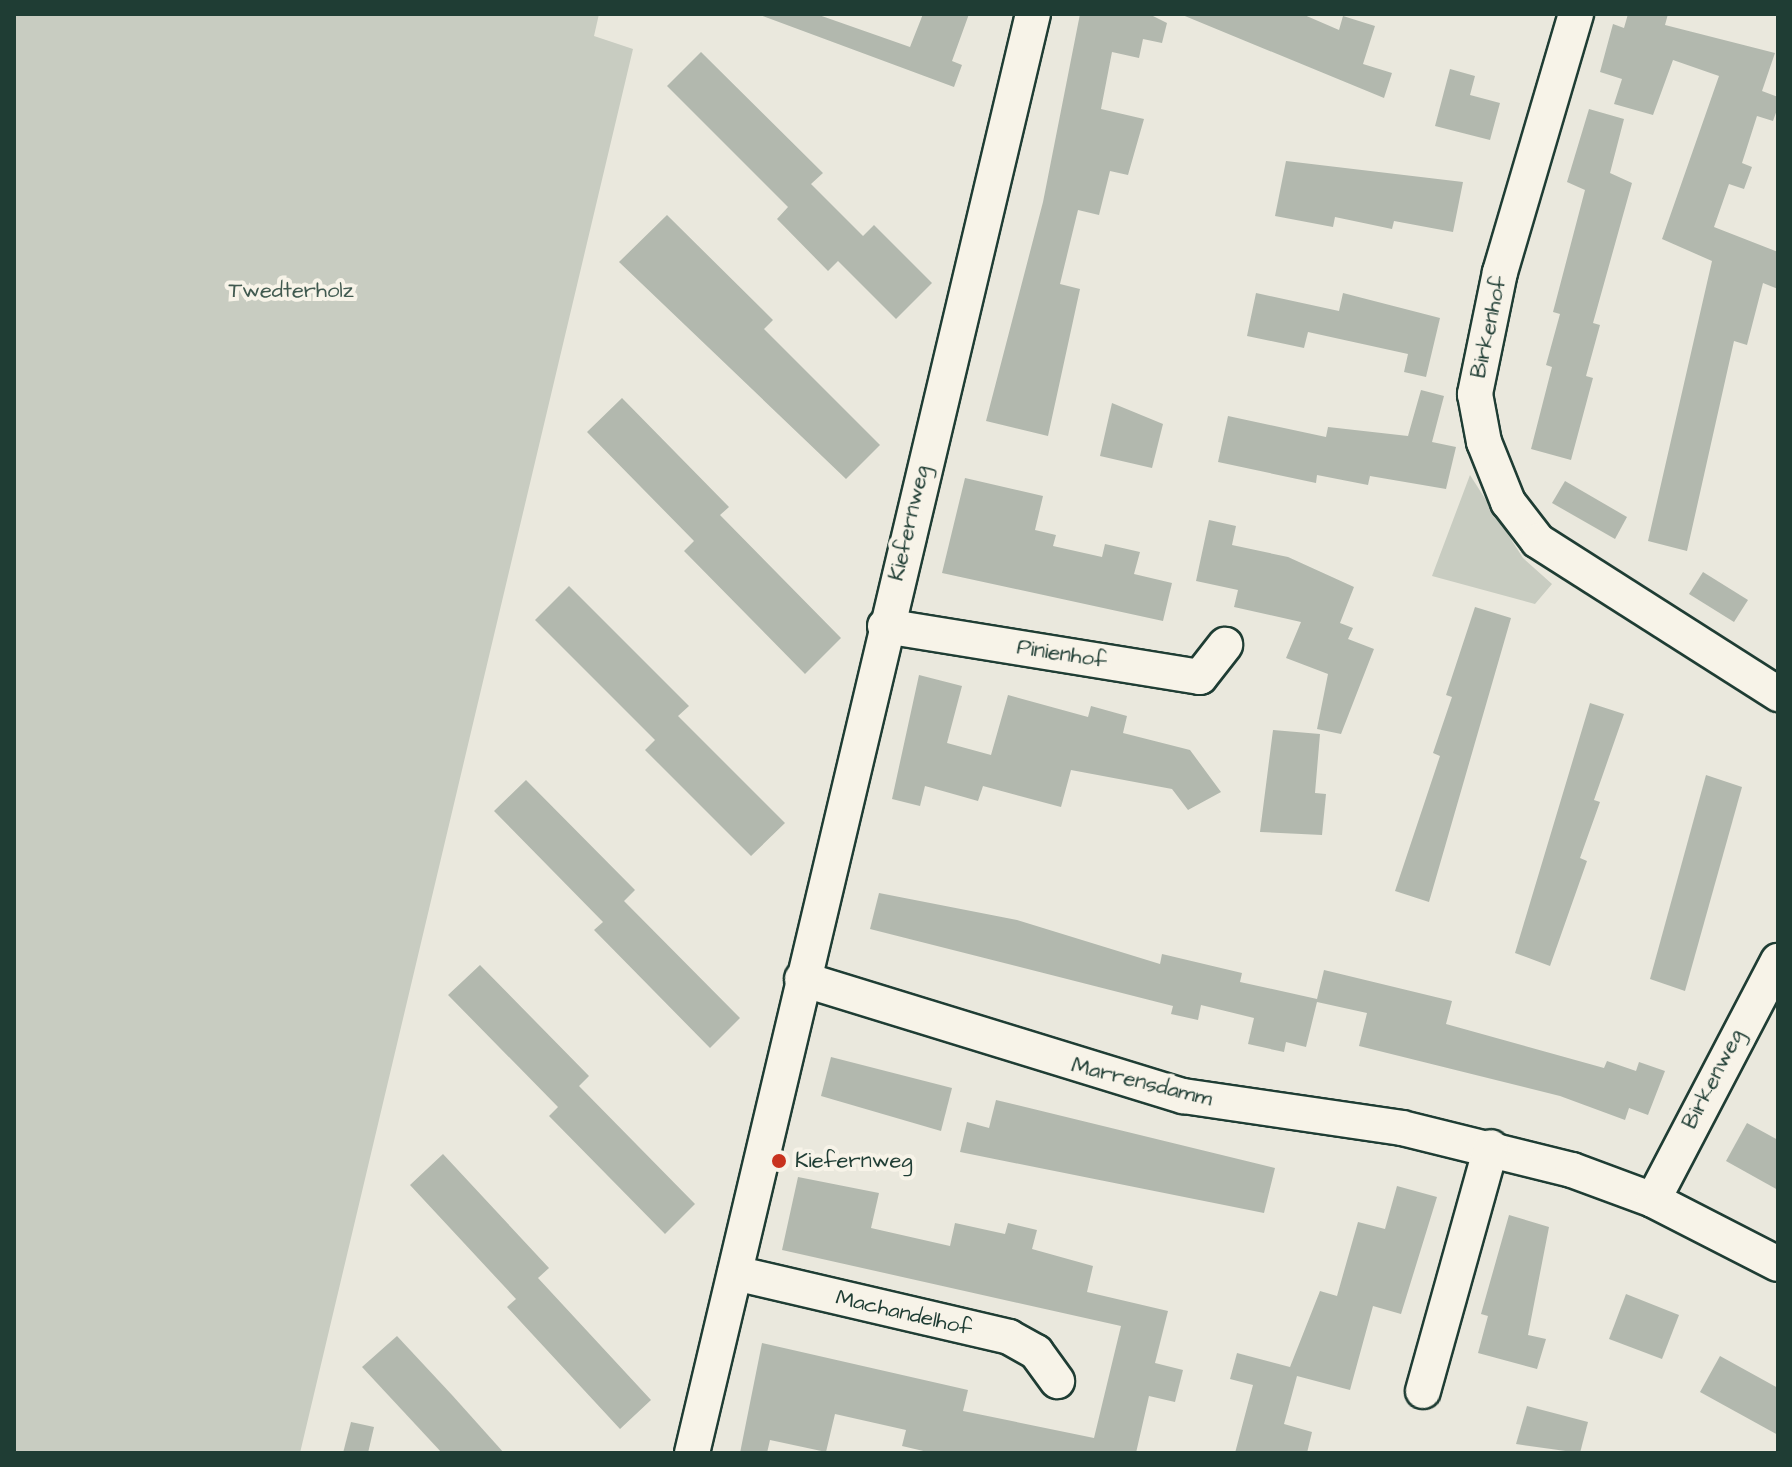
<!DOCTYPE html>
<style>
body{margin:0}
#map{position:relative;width:1792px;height:1467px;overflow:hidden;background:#eae8dd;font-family:"Architects Daughter",sans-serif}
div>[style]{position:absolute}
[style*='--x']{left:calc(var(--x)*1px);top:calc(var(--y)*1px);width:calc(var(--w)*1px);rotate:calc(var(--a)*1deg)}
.green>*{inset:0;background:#c8ccc1}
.building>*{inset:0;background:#b2b8ae}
.roads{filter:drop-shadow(2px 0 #1f3d34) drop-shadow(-2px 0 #1f3d34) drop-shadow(0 2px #1f3d34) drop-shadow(0 -2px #1f3d34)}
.street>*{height:34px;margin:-17px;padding:0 17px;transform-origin:17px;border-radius:17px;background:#f7f3e8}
.dots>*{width:22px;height:22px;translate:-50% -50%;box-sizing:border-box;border:4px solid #f7f3e8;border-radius:50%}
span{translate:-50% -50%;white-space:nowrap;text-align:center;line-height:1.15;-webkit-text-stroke:8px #f7f3e8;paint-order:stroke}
.park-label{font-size:22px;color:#415a50}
.street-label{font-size:22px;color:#1f3d34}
.poi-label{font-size:22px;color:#1f3d34}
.left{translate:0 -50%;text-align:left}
.frame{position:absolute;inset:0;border:16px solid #1f3d34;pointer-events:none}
</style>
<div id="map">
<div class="green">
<i style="clip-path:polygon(14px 14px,599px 14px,594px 36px,633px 49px,300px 1453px,14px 1453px)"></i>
<i style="clip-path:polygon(1470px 475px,1523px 558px,1552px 584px,1535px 604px,1432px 576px)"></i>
</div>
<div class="building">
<i style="clip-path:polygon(757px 14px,816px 14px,910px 47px,923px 14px,969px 14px,952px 61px,962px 65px,954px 87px)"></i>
<i style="clip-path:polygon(1080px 14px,1149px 14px,1167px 23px,1162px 43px,1143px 39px,1139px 58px,1112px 52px,1101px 109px,1144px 119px,1128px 175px,1110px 171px,1099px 215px,1078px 210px,1060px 284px,1080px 289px,1048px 436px,986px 421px,1043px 202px)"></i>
<i style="clip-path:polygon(1180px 14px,1302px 14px,1339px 30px,1343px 16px,1375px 26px,1363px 64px,1392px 73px,1384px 98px)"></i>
<i style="clip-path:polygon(1628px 14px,1668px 14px,1665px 25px,1775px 53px,1762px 91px,1778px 97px,1778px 107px,1773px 121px,1757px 116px,1742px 163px,1752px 167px,1744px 189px,1729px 184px,1714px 227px,1778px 252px,1778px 289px,1763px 283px,1747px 345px,1734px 341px,1687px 551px,1648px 541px,1712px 261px,1662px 239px,1719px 76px,1673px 60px,1653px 115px,1614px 104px,1622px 79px,1600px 72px,1613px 24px,1624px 28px)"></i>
<i style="clip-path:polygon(701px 52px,823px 173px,811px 184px,863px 236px,874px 225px,932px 283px,896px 319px,838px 261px,828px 271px,777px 219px,788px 207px,667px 86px)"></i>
<i style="clip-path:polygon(1450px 69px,1475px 76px,1470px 95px,1500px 103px,1490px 140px,1435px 126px)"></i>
<i style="clip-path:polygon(1589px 109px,1624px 119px,1610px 173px,1632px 183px,1593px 323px,1600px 325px,1586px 376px,1593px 378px,1571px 460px,1531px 449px,1552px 367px,1546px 365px,1560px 314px,1553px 312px,1585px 190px,1567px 182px)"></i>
<i style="clip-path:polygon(1286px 161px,1463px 182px,1453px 232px,1394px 221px,1392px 229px,1335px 217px,1333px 227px,1275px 216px)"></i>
<i style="clip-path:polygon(667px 215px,773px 320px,764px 329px,880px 445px,846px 479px,619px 262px)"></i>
<i style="clip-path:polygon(1256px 293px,1339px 311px,1343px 293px,1440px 318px,1426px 377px,1404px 372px,1408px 354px,1308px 332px,1304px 348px,1247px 336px)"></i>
<i style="clip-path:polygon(1421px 390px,1444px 396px,1432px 442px,1456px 447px,1446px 489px,1370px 476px,1368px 485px,1317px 475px,1316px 483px,1218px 462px,1228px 416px,1326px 437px,1328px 427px,1408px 436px)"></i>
<i style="clip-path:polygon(622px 398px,729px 507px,720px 515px,841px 638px,805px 674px,684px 551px,694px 541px,587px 432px)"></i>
<i style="clip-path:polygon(1112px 403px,1163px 424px,1152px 468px,1100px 456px)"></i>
<i style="clip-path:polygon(965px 478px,1043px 496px,1035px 530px,1056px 535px,1053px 546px,1102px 557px,1105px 544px,1140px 552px,1134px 574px,1172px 583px,1163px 621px,942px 573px)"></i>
<i style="clip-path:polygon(1565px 481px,1627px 517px,1615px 539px,1552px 503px)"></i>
<i style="clip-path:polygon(1209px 520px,1236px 526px,1232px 545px,1288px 557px,1354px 587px,1340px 623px,1353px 628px,1348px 639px,1374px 649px,1341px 734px,1317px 729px,1328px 674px,1286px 658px,1301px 622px,1234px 607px,1238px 590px,1196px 581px)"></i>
<i style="clip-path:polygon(1703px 572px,1748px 600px,1734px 622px,1689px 594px)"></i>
<i style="clip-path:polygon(569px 586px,689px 706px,678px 716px,785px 823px,751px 856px,645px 750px,655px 740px,535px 620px)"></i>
<i style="clip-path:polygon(1475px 607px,1511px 618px,1429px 902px,1395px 891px,1440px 756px,1433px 753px,1452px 697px,1446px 695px)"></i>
<i style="clip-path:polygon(919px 675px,962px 686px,947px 743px,991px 755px,1008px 695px,1088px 717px,1091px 706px,1127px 716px,1123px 733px,1190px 750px,1221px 792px,1188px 810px,1172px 789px,1071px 770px,1061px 807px,983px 786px,978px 801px,925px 786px,920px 806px,892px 799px)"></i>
<i style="clip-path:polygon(1590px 703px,1624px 714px,1594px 800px,1600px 802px,1580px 858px,1587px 861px,1550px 966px,1515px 953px)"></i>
<i style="clip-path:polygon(1273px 730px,1320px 734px,1315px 793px,1326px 794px,1322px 835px,1260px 832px)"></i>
<i style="clip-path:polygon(1706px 775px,1742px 787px,1685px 991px,1650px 979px)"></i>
<i style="clip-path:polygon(526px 780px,635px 890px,624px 901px,740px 1018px,710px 1048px,594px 930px,603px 922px,494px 811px)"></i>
<i style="clip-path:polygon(879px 893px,1017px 920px,1160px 964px,1162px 954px,1242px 973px,1240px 982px,1317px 999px,1324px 970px,1452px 1001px,1446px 1024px,1604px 1068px,1607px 1061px,1636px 1071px,1639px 1062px,1665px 1071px,1648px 1115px,1629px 1108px,1625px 1120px,1560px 1096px,1359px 1046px,1367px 1013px,1317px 1002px,1306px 1047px,1286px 1042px,1284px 1052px,1248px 1044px,1254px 1018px,1201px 1005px,1198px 1020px,1171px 1014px,1173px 1006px,870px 929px)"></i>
<i style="clip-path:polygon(480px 965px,589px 1076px,579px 1086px,695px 1204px,665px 1234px,549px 1116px,558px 1107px,448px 995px)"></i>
<i style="clip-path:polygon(831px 1057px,952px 1088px,941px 1131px,821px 1096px)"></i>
<i style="clip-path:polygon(996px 1100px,1275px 1168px,1264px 1213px,960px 1152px,967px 1122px,989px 1128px)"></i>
<i style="clip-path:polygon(1747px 1123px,1778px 1140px,1778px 1190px,1726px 1161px)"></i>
<i style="clip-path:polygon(443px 1154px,549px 1268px,538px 1278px,651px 1400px,620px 1429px,507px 1307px,516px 1299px,410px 1185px)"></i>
<i style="clip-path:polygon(798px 1177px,879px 1193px,871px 1228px,950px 1246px,955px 1223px,1005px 1234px,1008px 1223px,1037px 1230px,1032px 1249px,1093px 1266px,1087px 1292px,1168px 1311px,1155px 1363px,1183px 1370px,1175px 1402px,1149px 1396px,1136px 1453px,932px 1453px,902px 1446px,906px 1430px,835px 1414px,826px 1452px,770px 1440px,767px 1453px,740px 1453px,762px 1343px,968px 1390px,963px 1411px,1094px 1438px,1121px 1326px,782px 1250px)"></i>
<i style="clip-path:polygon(1397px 1186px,1437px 1197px,1401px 1314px,1373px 1306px,1350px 1390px,1297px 1376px,1284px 1424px,1312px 1432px,1307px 1453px,1235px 1453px,1253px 1385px,1230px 1379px,1237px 1353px,1290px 1367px,1320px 1291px,1337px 1296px,1358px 1222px,1385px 1229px)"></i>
<i style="clip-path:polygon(1509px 1215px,1549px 1227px,1528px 1335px,1546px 1339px,1537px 1369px,1478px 1353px,1488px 1316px,1481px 1314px)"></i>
<i style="clip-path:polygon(1626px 1294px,1679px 1315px,1662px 1359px,1609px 1339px)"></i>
<i style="clip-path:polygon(397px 1336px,452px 1395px,504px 1453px,442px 1453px,362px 1367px)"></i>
<i style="clip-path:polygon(1720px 1356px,1778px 1388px,1778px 1435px,1700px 1392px)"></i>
<i style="clip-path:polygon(1527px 1406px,1588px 1422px,1580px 1453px,1516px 1444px)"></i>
<i style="clip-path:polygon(351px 1422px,374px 1427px,368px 1453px,343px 1453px)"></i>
</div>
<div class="roads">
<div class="street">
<i style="--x:1576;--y:14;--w:269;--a:106.4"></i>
<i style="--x:1500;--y:272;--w:125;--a:101.6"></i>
<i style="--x:1475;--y:394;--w:49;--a:79.4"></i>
<i style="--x:1484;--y:442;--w:65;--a:68.2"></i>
<i style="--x:1508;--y:502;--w:49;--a:52.4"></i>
<i style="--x:1538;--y:541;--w:285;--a:32.5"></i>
<i style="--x:885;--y:626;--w:319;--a:9.2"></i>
<i style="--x:1200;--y:677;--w:41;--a:-52"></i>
<i style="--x:802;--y:979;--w:399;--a:17.1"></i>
<i style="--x:1183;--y:1096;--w:221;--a:8.3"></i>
<i style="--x:1402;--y:1128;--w:175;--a:13.9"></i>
<i style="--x:1572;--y:1170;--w:86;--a:20.3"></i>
<i style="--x:1653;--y:1200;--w:140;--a:27.1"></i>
<i style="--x:1653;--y:1200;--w:270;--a:-62.4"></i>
<i style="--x:735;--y:1273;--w:281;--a:13.1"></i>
<i style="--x:1009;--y:1337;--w:31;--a:29"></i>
<i style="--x:1036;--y:1352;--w:36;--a:54"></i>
<i style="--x:1423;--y:1391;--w:253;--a:-74.4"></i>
<i style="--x:692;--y:1453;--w:1479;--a:-76.67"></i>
</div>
</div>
<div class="dots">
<i style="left:779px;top:1161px;background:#c8321e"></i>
</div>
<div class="park-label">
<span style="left:291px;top:291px">Twedterholz</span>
</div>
<div class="street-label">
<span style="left:1489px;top:327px;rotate:-78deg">Birkenhof</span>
<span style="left:909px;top:523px;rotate:-77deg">Kiefernweg</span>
<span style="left:1062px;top:654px;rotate:9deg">Pinienhof</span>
<span style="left:1713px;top:1079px;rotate:-63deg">Birkenweg</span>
<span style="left:1142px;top:1082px;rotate:14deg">Marrensdamm</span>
<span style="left:904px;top:1313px;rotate:13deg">Machandelhof</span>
</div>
<div class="poi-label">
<span class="left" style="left:795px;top:1161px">Kiefernweg</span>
</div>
<div class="frame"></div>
</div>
